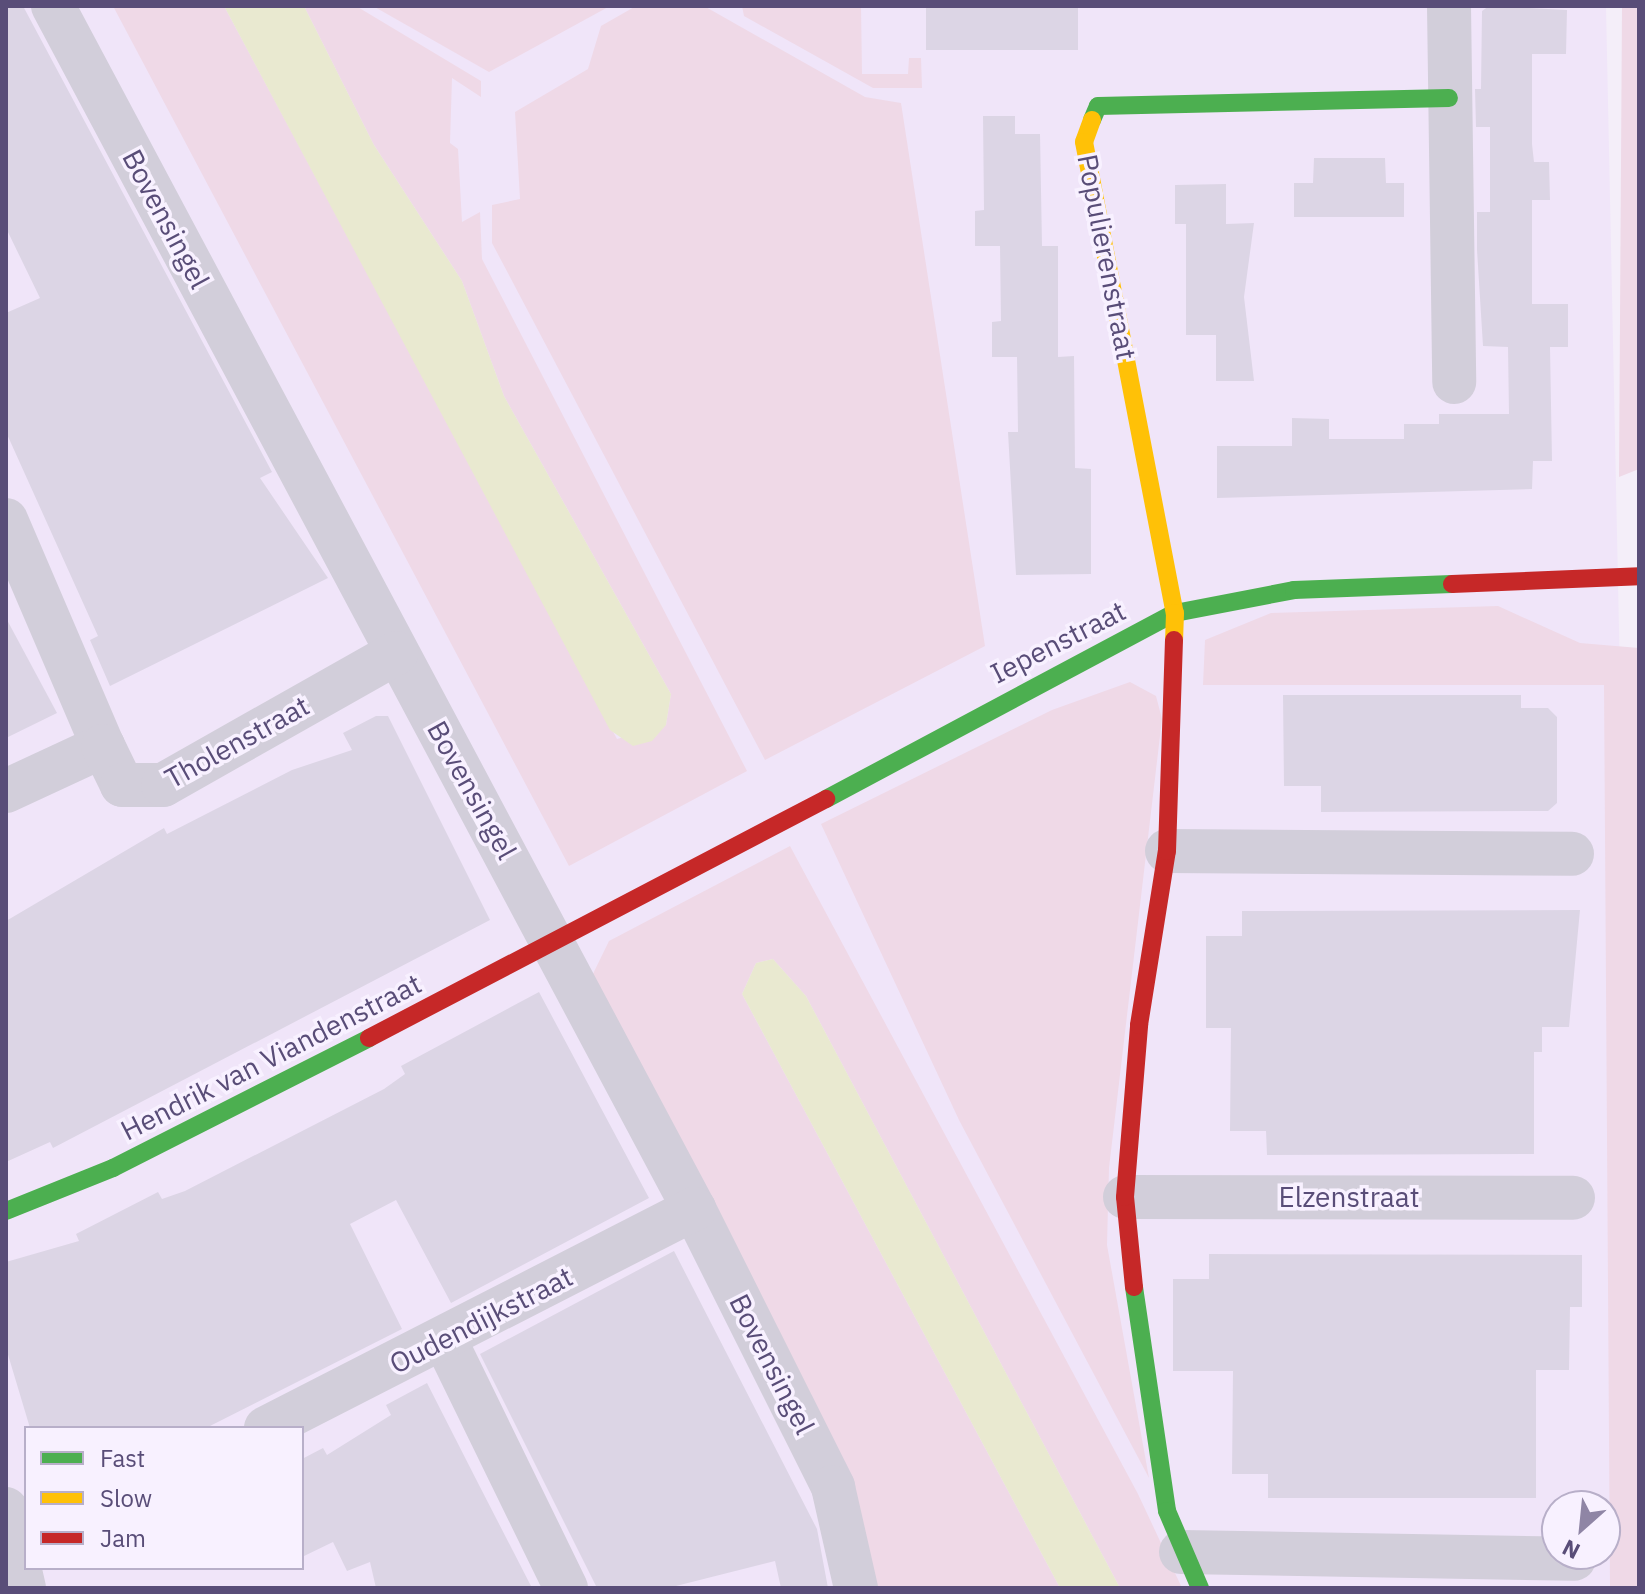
<!DOCTYPE html>
<style>
body{margin:0}
#map{position:relative;width:1645px;height:1594px;overflow:hidden;background:#f4eef9;font-family:"IBM Plex Sans",sans-serif}
div>[style]{position:absolute}
[style*='--x']{left:calc(var(--x)*1px);top:calc(var(--y)*1px);width:calc(var(--w)*1px);rotate:calc(var(--a)*1deg)}
.residential>*{inset:0;background:#f0e5f9}
.green>*{inset:0;background:#efd9e7}
.water>*{inset:0;background:#e9e9d0}
.building>*{inset:0;background:#dcd5e5}
.street>*{height:44px;margin:-22px;padding:0 22px;transform-origin:22px;border-radius:22px;background:#d2ceda}
.fast>*{height:18px;margin:-9px;padding:0 9px;transform-origin:9px;border-radius:9px;background:#4caf50}
.slow>*{height:18px;margin:-9px;padding:0 9px;transform-origin:9px;border-radius:9px;background:#ffc107}
.jam>*{height:18px;margin:-9px;padding:0 9px;transform-origin:9px;border-radius:9px;background:#c62828}
span{translate:-50% -50%;white-space:nowrap;text-align:center;line-height:1.15;-webkit-text-stroke:7px #f8f1ff;paint-order:stroke}
.street-label{font-size:28px;color:#594d78}
.frame{position:absolute;inset:0;border:8px solid #594d78;pointer-events:none}
.legend{position:absolute;left:24px;top:1426px;width:280px;height:144px;box-sizing:border-box;background:#f8f1ff;border:2px solid #b8afc9;margin:0;padding:10px 14px;list-style:none;font-size:24px;color:#594d78}
.legend li{display:flex;align-items:center;gap:16px;height:40px}
.legend b{width:40px;border:2px solid #b8afc9}
.north{position:absolute;left:1541px;top:1490px;width:80px;height:80px;box-sizing:border-box;background:#f8f1ff;border:2px solid #b8afc9;border-radius:50%;rotate:207deg;font-size:22px;font-weight:700;line-height:32px;text-align:center;color:#594d78}
.north::after{content:'';display:block;margin:auto;width:28px;height:36px;background:#8f85a5;clip-path:polygon(50% 0,100% 100%,50% 72%,0 100%)}
</style>
<div id="map">
<div class="residential">
<i style="clip-path:polygon(evenodd,6px 6px,1606px 6px,1639px 1588px,6px 1588px,6px 6px,26px 1428px,302px 1428px,302px 1568px,26px 1568px,26px 1428px,6px 6px,1557px 1506px,1605px 1506px,1605px 1554px,1557px 1554px,1557px 1506px)"></i>
</div>
<div class="green">
<i style="clip-path:polygon(113px 6px,224px 6px,617px 739px,666px 725px,671px 694px,504px 396px,462px 281px,374px 145px,304px 6px,356px 6px,481px 81px,481px 97px,452px 78px,450px 143px,458px 149px,462px 222px,480px 212px,482px 259px,747px 771px,569px 866px)"></i>
<i style="clip-path:polygon(373px 6px,610px 6px,489px 72px)"></i>
<i style="clip-path:polygon(636px 6px,704px 6px,865px 97px,901px 103px,985px 646px,765px 760px,492px 243px,492px 205px,520px 199px,515px 112px,588px 69px,601px 26px)"></i>
<i style="clip-path:polygon(742px 6px,861px 6px,862px 74px,908px 74px,909px 58px,921px 58px,922px 88px,873px 88px,744px 16px)"></i>
<i style="clip-path:polygon(1622px 6px,1639px 6px,1639px 469px,1619px 477px)"></i>
<i style="clip-path:polygon(1498px 606px,1580px 643px,1639px 648px,1639px 1588px,1610px 1588px,1604px 685px,1203px 685px,1205px 640px,1271px 613px)"></i>
<i style="clip-path:polygon(1130px 682px,1156px 696px,1162px 719px,1109px 1168px,1107px 1245px,1149px 1478px,959px 1120px,821px 824px,1052px 710px)"></i>
<i style="clip-path:polygon(790px 846px,1138px 1494px,1182px 1588px,1120px 1588px,806px 996px,773px 959px,756px 963px,742px 994px,1060px 1588px,878px 1588px,856px 1504px,590px 980px,609px 941px)"></i>
</div>
<div class="water">
<i style="clip-path:polygon(224px 6px,304px 6px,374px 145px,462px 281px,504px 396px,671px 694px,666px 725px,652px 741px,633px 746px,610px 730px)"></i>
<i style="clip-path:polygon(773px 959px,806px 996px,1120px 1588px,1060px 1588px,742px 994px,756px 963px)"></i>
</div>
<div class="building">
<i style="clip-path:polygon(6px 6px,23px 6px,272px 472px,260px 478px,328px 578px,110px 686px,90px 640px,98px 636px,6px 432px,6px 313px,40px 298px,6px 228px)"></i>
<i style="clip-path:polygon(926px 6px,1078px 6px,1078px 50px,926px 50px)"></i>
<i style="clip-path:polygon(1489px 6px,1567px 10px,1566px 54px,1532px 54px,1532px 144px,1534px 162px,1549px 162px,1550px 200px,1532px 200px,1532px 304px,1568px 304px,1568px 347px,1550px 347px,1552px 461px,1533px 461px,1532px 489px,1217px 498px,1217px 446px,1292px 446px,1292px 418px,1329px 419px,1329px 439px,1404px 439px,1404px 424px,1439px 424px,1439px 414px,1509px 414px,1508px 347px,1483px 346px,1477px 250px,1477px 212px,1490px 212px,1490px 127px,1476px 127px,1475px 89px,1481px 89px,1482px 11px)"></i>
<i style="clip-path:polygon(983px 116px,1015px 116px,1015px 134px,1040px 134px,1042px 246px,1058px 246px,1058px 357px,1074px 356px,1075px 468px,1091px 469px,1091px 574px,1016px 575px,1008px 432px,1018px 432px,1017px 357px,992px 357px,992px 322px,1001px 321px,1000px 246px,975px 246px,975px 211px,984px 210px)"></i>
<i style="clip-path:polygon(1314px 158px,1385px 158px,1386px 183px,1404px 183px,1404px 217px,1294px 217px,1294px 183px,1313px 183px)"></i>
<i style="clip-path:polygon(1226px 184px,1226px 224px,1254px 223px,1244px 297px,1254px 381px,1216px 381px,1216px 335px,1186px 335px,1186px 224px,1175px 224px,1175px 185px)"></i>
<i style="clip-path:polygon(6px 618px,57px 713px,6px 738px)"></i>
<i style="clip-path:polygon(1283px 695px,1521px 695px,1521px 708px,1548px 708px,1557px 717px,1557px 803px,1548px 811px,1321px 812px,1321px 786px,1284px 786px)"></i>
<i style="clip-path:polygon(376px 716px,388px 716px,490px 920px,53px 1148px,50px 1142px,6px 1162px,6px 921px,164px 828px,167px 834px,292px 770px,352px 750px,343px 733px)"></i>
<i style="clip-path:polygon(1580px 910px,1569px 1027px,1542px 1027px,1542px 1052px,1534px 1052px,1534px 1154px,1267px 1155px,1266px 1131px,1230px 1131px,1231px 1028px,1206px 1028px,1206px 936px,1242px 936px,1242px 911px)"></i>
<i style="clip-path:polygon(539px 992px,649px 1198px,451px 1303px,396px 1200px,350px 1224px,402px 1329px,206px 1428px,30px 1428px,6px 1348px,6px 1262px,79px 1241px,76px 1234px,158px 1192px,162px 1199px,185px 1191px,384px 1089px,405px 1074px,401px 1066px)"></i>
<i style="clip-path:polygon(674px 1251px,817px 1529px,828px 1588px,781px 1588px,775px 1561px,668px 1588px,597px 1588px,480px 1354px)"></i>
<i style="clip-path:polygon(1209px 1254px,1582px 1255px,1582px 1307px,1570px 1307px,1569px 1370px,1536px 1370px,1536px 1498px,1268px 1498px,1268px 1474px,1232px 1474px,1233px 1371px,1173px 1371px,1173px 1279px,1209px 1279px)"></i>
<i style="clip-path:polygon(427px 1383px,479px 1485px,532px 1588px,376px 1588px,370px 1562px,347px 1571px,333px 1542px,302px 1557px,302px 1459px,323px 1448px,327px 1455px,391px 1415px,386px 1405px)"></i>
</div>
<div class="street">
<i style="--x:53;--y:6;--w:1363;--a:61.95"></i>
<i style="--x:694;--y:1209;--w:311;--a:63.4"></i>
<i style="--x:833;--y:1487;--w:104;--a:77.2"></i>
<i style="--x:1449;--y:6;--w:376;--a:89.2"></i>
<i style="--x:6;--y:520;--w:246;--a:66.8"></i>
<i style="--x:6;--y:791;--w:107;--a:-24.9"></i>
<i style="--x:103;--y:746;--w:43;--a:64"></i>
<i style="--x:122;--y:785;--w:41;--a:0"></i>
<i style="--x:163;--y:785;--w:268;--a:-29.5"></i>
<i style="--x:1167;--y:851;--w:405;--a:0.4"></i>
<i style="--x:1125;--y:1197;--w:448;--a:0.1"></i>
<i style="--x:445;--y:1340;--w:276;--a:64"></i>
<i style="--x:266;--y:1428;--w:481;--a:-27.1"></i>
<i style="--x:6;--y:1509;--w:81;--a:77.2"></i>
<i style="--x:1181;--y:1552;--w:393;--a:1"></i>
</div>
<div class="fast">
<i style="--x:1092;--y:120;--w:15;--a:-67"></i>
<i style="--x:1098;--y:106;--w:351;--a:-1.3"></i>
<i style="--x:826;--y:799;--w:395;--a:-28.1"></i>
<i style="--x:1175;--y:613;--w:121;--a:-10.9"></i>
<i style="--x:1294;--y:590;--w:158;--a:-2.2"></i>
<i style="--x:6;--y:1211;--w:115;--a:-21.9"></i>
<i style="--x:113;--y:1168;--w:287;--a:-26.9"></i>
<i style="--x:1134;--y:1287;--w:226;--a:81.6"></i>
<i style="--x:1167;--y:1511;--w:84;--a:66.8"></i>
</div>
<div class="slow">
<i style="--x:1092;--y:120;--w:23;--a:110"></i>
<i style="--x:1084;--y:142;--w:480;--a:79.1"></i>
<i style="--x:1175;--y:613;--w:27;--a:92"></i>
</div>
<div class="jam">
<i style="--x:1452;--y:584;--w:187;--a:-2.4"></i>
<i style="--x:369;--y:1038;--w:516;--a:-27.61"></i>
<i style="--x:1134;--y:1287;--w:90;--a:-95.7"></i>
<i style="--x:1125;--y:1197;--w:173;--a:-85.3"></i>
<i style="--x:1139;--y:1025;--w:176;--a:-80.9"></i>
<i style="--x:1167;--y:851;--w:211;--a:-88.1"></i>
</div>
<div class="street-label">
<span style="left:166px;top:219px;rotate:62deg">Bovensingel</span>
<span style="left:1107px;top:257px;rotate:79deg">Populierenstraat</span>
<span style="left:1058px;top:642px;rotate:-27deg">Iepenstraat</span>
<span style="left:237px;top:742px;rotate:-29deg">Tholenstraat</span>
<span style="left:472px;top:790px;rotate:61deg">Bovensingel</span>
<span style="left:271px;top:1057px;rotate:-27deg">Hendrik van Viandenstraat</span>
<span style="left:1349px;top:1197px">Elzenstraat</span>
<span style="left:481px;top:1320px;rotate:-27deg">Oudendijkstraat</span>
<span style="left:772px;top:1364px;rotate:63deg">Bovensingel</span>
</div>
<div class="frame"></div>
<ul class="legend">
<li><b style="height:10px;background:#4caf50"></b>Fast</li>
<li><b style="height:10px;background:#ffc107"></b>Slow</li>
<li><b style="height:10px;background:#c62828"></b>Jam</li>
</ul>
<div class="north">N</div>
</div>
